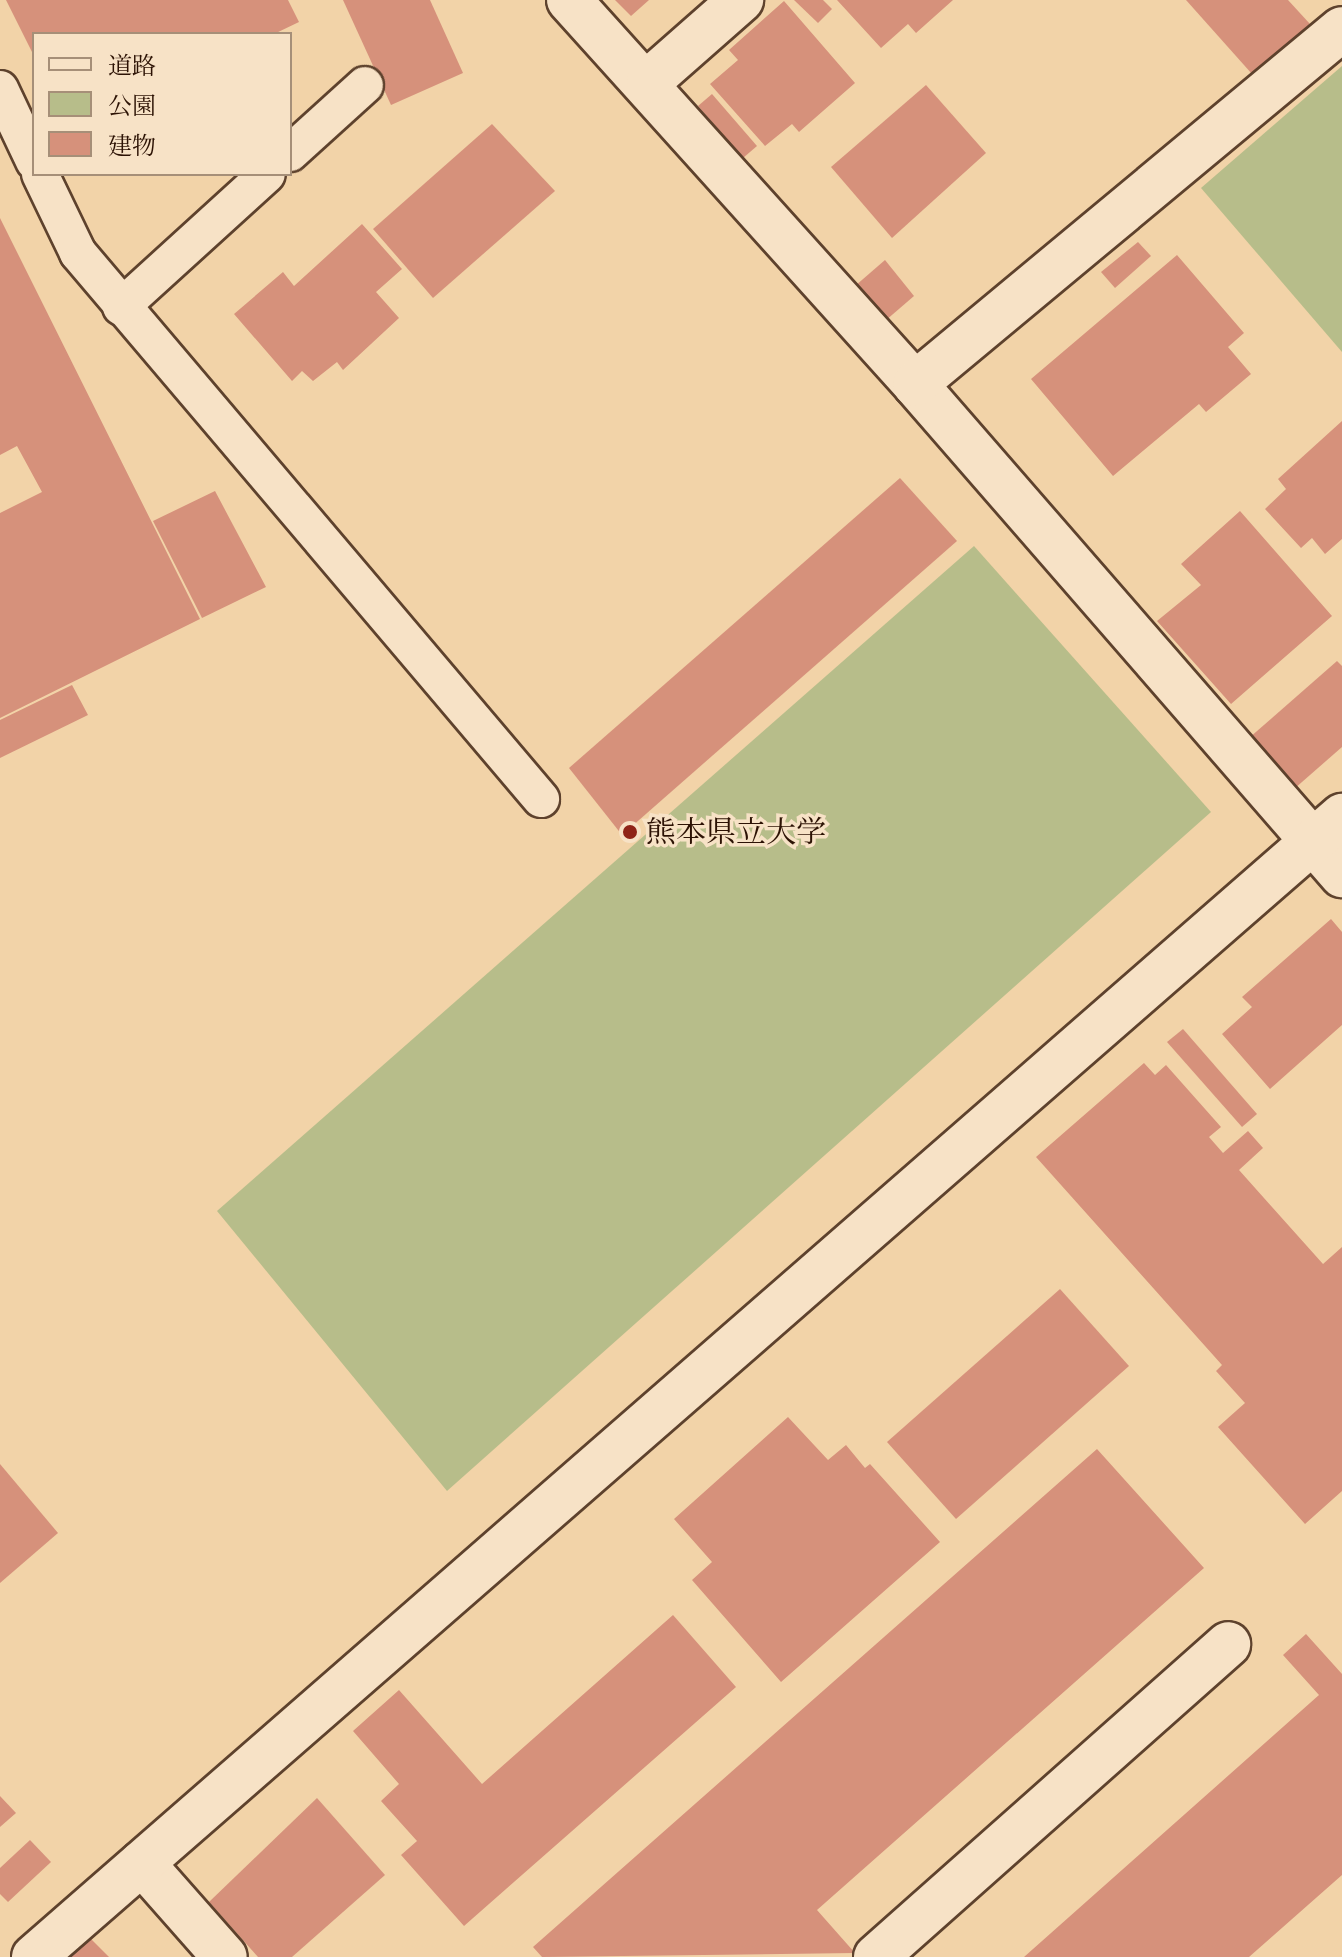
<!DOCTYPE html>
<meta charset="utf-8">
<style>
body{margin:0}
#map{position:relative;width:1342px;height:1957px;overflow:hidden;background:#f2d3a8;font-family:Alegreya,"Noto Serif JP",serif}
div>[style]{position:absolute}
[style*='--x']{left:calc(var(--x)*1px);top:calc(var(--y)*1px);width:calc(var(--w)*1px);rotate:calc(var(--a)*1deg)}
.green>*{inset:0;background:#b7bd8a}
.building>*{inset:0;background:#d6917b}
.roads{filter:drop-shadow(2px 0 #5e422d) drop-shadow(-2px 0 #5e422d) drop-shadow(0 2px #5e422d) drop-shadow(0 -2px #5e422d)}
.service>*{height:36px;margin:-18px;padding:0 18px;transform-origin:18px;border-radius:18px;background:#f7e2c6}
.minor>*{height:44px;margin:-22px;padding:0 22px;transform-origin:22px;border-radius:22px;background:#f7e2c6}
.dots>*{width:22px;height:22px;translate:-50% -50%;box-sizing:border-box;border:4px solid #f7e2c6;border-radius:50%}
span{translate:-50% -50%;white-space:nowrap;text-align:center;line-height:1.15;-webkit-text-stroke:7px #f7e2c6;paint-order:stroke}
.poi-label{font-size:30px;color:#2c1204}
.left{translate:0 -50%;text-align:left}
.legend{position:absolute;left:32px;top:32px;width:260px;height:144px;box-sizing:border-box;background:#f7e2c6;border:2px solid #a68f78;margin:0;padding:10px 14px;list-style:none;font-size:24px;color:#2c1204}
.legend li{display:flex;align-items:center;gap:16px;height:40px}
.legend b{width:40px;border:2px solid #a68f78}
</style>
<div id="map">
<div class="green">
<i style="clip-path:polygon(1342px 66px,1342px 352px,1201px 188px)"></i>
<i style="clip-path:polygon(974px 546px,1211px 812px,447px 1491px,217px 1211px)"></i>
</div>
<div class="building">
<i style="clip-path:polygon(6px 0,288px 0,299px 22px,274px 34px,34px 34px,34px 56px)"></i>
<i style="clip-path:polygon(343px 0,430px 0,463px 73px,391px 105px)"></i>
<i style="clip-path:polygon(615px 0,649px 0,631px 16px)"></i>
<i style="clip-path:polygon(794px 0,823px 0,832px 9px,818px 23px)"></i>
<i style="clip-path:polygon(837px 0,953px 0,916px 33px,908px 24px,881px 48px)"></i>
<i style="clip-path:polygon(1186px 0,1288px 0,1310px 24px,1252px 74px)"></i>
<i style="clip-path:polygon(784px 1px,855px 83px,799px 132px,792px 124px,765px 146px,710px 84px,738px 60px,729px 50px)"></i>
<i style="clip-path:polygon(926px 85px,986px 153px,892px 238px,831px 167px)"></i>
<i style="clip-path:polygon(712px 94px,757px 146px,743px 158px,698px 106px)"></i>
<i style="clip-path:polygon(492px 124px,555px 191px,433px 298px,373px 229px)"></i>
<i style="clip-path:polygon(0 218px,200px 619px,0 718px,0 513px,42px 492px,17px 446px,0 455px)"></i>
<i style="clip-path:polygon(362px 224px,402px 269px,376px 292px,399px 318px,343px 370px,337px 362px,313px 381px,302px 371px,292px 381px,234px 314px,283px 272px,294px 286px)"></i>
<i style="clip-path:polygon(1138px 242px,1151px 256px,1115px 288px,1101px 272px)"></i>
<i style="clip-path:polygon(1177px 255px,1244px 333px,1228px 347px,1251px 374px,1206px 412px,1199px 404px,1113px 476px,1031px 379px)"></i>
<i style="clip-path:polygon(885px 260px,914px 296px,885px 321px,855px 286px)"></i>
<i style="clip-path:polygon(1342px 421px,1342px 539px,1325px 554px,1312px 538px,1301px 548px,1265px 509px,1286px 489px,1278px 479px)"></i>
<i style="clip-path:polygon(900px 478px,957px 541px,622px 835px,569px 768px)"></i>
<i style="clip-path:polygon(215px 491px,266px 587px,202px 618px,153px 521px)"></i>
<i style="clip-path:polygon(1240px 511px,1332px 616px,1231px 704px,1157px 621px,1201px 585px,1181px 564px)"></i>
<i style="clip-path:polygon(1337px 661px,1342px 666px,1342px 747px,1294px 789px,1249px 738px)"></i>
<i style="clip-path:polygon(72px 685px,88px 715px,0 758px,0 720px)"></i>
<i style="clip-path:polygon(1331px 919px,1342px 932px,1342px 1025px,1270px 1089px,1222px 1034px,1252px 1007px,1242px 997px)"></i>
<i style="clip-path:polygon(1183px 1029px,1257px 1114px,1242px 1127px,1167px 1042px)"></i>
<i style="clip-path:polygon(1144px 1063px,1155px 1075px,1166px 1065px,1221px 1127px,1209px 1137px,1223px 1153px,1248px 1131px,1263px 1148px,1239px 1170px,1323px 1264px,1342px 1247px,1342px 1491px,1305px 1524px,1218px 1427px,1245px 1403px,1216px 1371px,1222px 1365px,1036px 1157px)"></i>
<i style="clip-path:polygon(1060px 1289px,1129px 1366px,956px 1519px,887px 1442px)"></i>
<i style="clip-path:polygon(788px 1417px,828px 1460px,846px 1445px,865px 1468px,870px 1464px,940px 1542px,781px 1682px,692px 1580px,712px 1562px,674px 1519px)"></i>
<i style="clip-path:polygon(1097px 1449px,1204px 1568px,817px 1910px,855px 1953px,542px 1957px,533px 1947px)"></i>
<i style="clip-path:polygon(0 1464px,58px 1533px,0 1583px)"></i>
<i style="clip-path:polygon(673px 1615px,736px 1687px,464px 1926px,401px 1855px,417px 1841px,381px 1801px,399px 1784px,353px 1731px,399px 1690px,482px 1784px)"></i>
<i style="clip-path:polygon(1306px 1634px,1342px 1674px,1342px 1875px,1249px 1957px,1024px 1957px,1319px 1695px,1283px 1655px)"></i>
<i style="clip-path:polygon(0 1796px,16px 1813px,0 1827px)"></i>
<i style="clip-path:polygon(317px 1798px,385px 1875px,292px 1957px,258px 1957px,209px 1902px)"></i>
<i style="clip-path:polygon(30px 1840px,51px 1862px,8px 1902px,0 1894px,0 1868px)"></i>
<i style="clip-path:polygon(87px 1935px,109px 1957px,63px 1957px)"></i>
</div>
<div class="roads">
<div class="service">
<i style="--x:0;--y:89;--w:80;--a:64.7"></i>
<i style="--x:290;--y:153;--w:101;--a:-42.2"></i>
<i style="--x:40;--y:174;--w:88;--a:64.3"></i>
<i style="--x:78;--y:253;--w:716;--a:49.7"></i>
<i style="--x:121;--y:307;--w:197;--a:-42.3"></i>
</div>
<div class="minor">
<i style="--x:569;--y:0;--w:517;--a:47.98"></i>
<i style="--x:915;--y:384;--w:651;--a:48.99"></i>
<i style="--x:649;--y:81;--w:123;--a:-41.4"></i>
<i style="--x:915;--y:384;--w:555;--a:-39.74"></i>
<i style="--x:142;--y:1863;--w:125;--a:48.6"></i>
<i style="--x:34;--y:1957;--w:1736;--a:-41.1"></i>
<i style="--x:876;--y:1957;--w:471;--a:-41.6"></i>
</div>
</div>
<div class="dots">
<i style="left:630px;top:832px;background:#8f2418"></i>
</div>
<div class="poi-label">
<span class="left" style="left:646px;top:832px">熊本県立大学</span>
</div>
<ul class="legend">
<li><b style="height:10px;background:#f7e2c6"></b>道路</li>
<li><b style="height:22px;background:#b7bd8a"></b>公園</li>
<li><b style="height:22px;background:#d6917b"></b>建物</li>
</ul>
</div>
